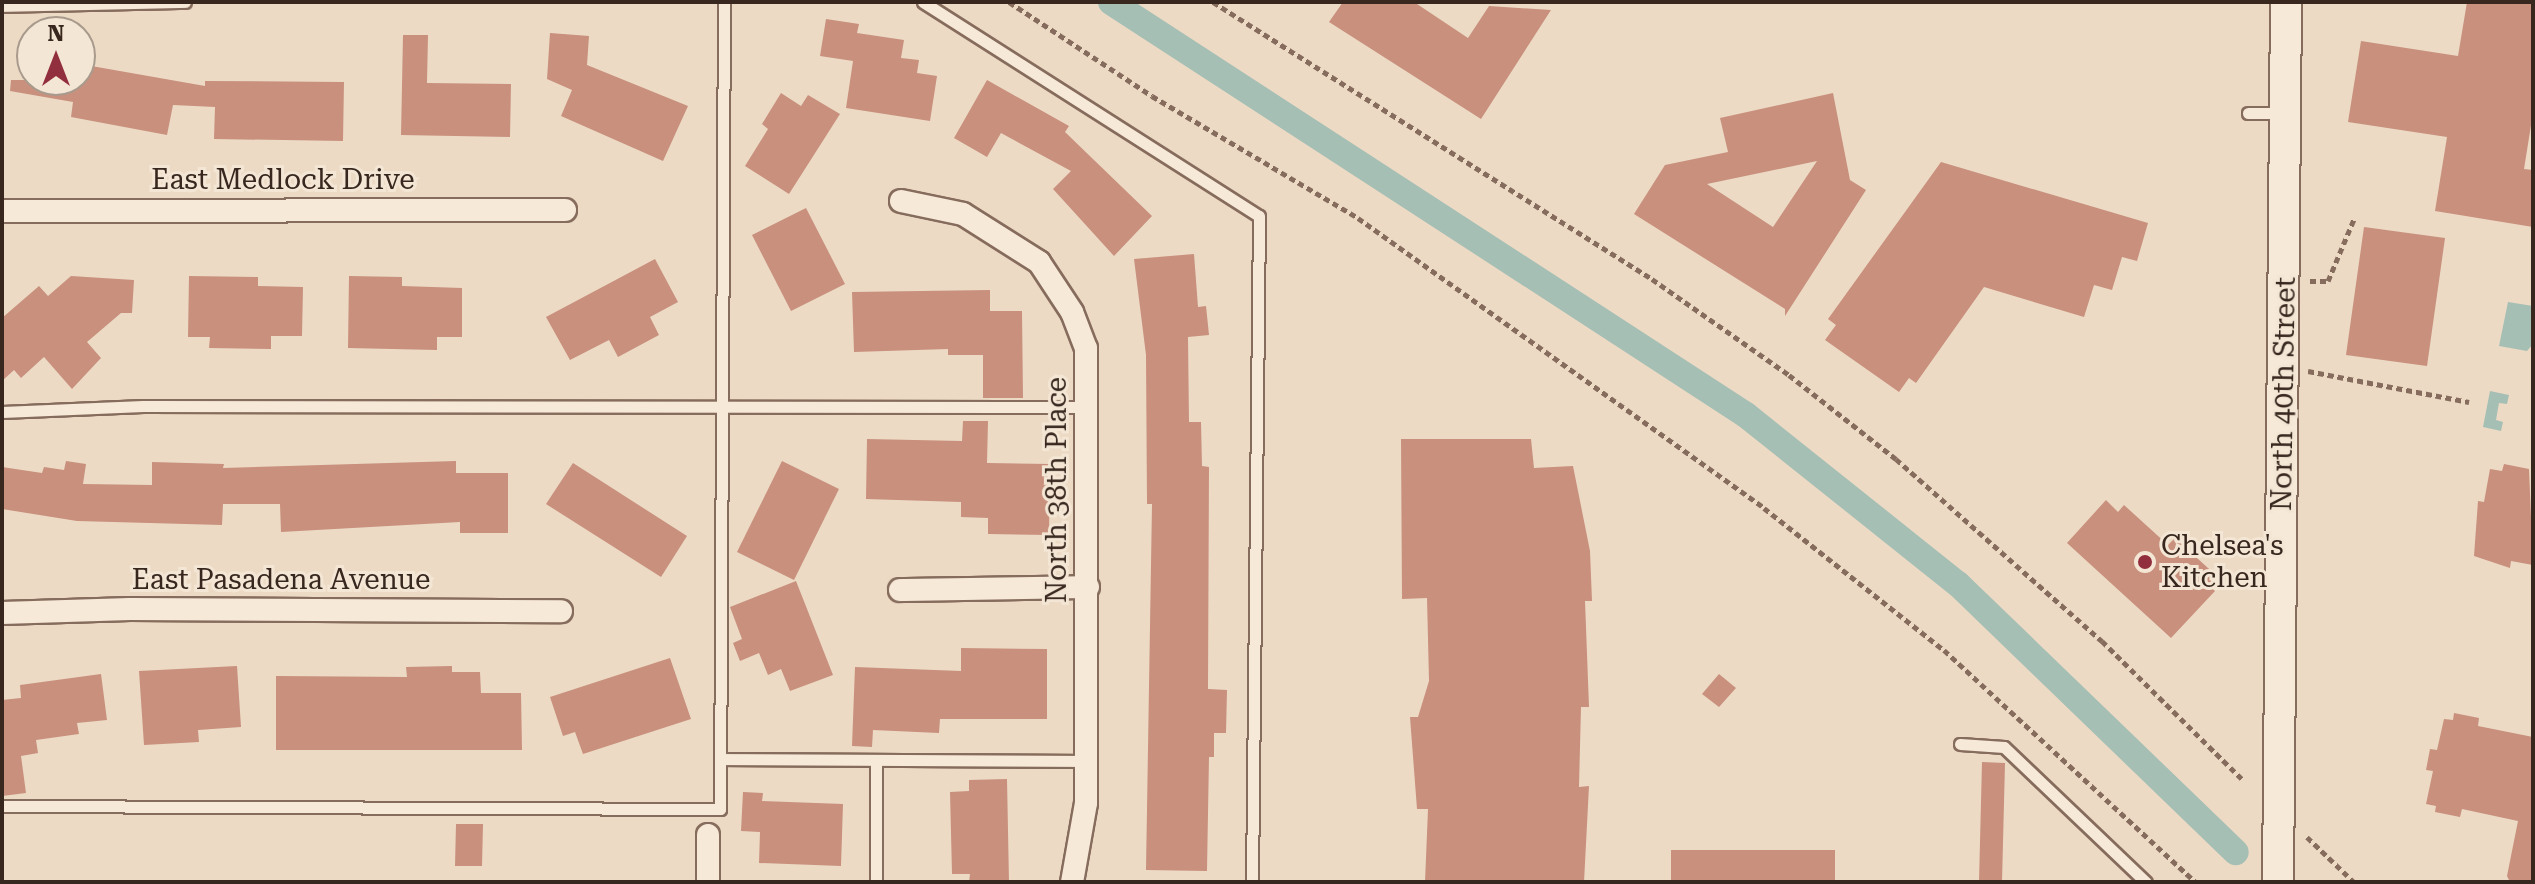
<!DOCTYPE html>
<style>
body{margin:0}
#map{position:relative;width:2535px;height:884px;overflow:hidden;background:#ecdac5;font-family:"Roboto Serif",serif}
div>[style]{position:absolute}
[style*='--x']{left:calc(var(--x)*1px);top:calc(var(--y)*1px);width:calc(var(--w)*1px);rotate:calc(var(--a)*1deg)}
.water>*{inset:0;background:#a6bfb4}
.canal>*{height:26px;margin:-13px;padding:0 13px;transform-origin:13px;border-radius:13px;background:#a6bfb4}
.building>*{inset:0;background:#c8907d}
.path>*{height:5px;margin-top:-2.5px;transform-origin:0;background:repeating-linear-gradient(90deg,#866c5c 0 6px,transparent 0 10px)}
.roads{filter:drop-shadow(2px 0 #866c5c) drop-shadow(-2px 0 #866c5c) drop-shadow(0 2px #866c5c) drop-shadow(0 -2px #866c5c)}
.service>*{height:11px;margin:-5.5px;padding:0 5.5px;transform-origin:5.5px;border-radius:5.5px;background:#f7e9d8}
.minor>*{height:22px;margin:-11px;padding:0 11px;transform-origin:11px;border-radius:11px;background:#f7e9d8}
.secondary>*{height:30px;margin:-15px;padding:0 15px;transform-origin:15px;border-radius:15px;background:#f7e9d8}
.dots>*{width:22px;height:22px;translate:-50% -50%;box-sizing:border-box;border:4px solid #f4e6d4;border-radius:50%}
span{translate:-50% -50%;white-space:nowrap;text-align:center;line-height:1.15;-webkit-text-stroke:6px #f4e6d4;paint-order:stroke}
.street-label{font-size:28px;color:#37271f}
.poi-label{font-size:28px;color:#37271f}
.left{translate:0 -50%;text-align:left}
.frame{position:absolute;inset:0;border:4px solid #37271f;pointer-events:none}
.north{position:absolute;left:16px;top:16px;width:80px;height:80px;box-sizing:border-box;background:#f4e6d4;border:2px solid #a89a8c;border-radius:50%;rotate:0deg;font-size:22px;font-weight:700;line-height:32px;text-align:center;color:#37271f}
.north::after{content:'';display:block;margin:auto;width:28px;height:36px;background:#922f3f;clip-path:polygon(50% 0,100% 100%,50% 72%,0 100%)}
</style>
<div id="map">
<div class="water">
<i style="clip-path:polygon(2508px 302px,2533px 306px,2533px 344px,2527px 351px,2499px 346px)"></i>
<i style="clip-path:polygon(2490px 391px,2509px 395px,2507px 404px,2499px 403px,2496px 420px,2503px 422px,2501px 431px,2483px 427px)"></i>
</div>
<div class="canal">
<i style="--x:1111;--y:2;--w:757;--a:33.04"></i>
<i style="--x:1746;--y:415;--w:271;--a:38.6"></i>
<i style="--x:1958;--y:584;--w:386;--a:44"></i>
</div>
<div class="building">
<i style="clip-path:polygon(1343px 2px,1414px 2px,1468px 38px,1489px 6px,1551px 10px,1481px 119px,1329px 22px)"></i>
<i style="clip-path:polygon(2467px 2px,2533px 2px,2533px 113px,2524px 169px,2533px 170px,2533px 227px,2435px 211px,2447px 137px,2348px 122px,2361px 41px,2458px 56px)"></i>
<i style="clip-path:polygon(826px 19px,859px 24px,857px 33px,904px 40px,901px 58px,919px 60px,917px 73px,937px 76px,930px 121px,846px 108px,853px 61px,820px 56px)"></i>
<i style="clip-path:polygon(550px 33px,589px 36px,587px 65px,688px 106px,663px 161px,561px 116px,572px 90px,547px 79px)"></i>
<i style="clip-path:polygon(403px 35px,428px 35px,427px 83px,511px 84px,510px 137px,401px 135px)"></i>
<i style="clip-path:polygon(80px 64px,205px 86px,205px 81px,344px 82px,343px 141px,214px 139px,215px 107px,173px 105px,167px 135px,71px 117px,73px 102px,10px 91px,11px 80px,80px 80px)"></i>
<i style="clip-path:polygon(987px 80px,1069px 126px,1065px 132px,1152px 216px,1114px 256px,1053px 189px,1071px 171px,1001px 133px,987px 157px,954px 138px)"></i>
<i style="clip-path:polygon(781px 93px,801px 106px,808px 95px,840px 114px,789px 194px,745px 166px,768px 129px,762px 124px)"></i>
<i style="clip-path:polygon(evenodd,1833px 93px,1850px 180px,1866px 190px,1785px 316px,1785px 309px,1634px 214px,1665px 165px,1728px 152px,1720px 118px,1833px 93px,1817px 161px,1773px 227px,1707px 184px,1817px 161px)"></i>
<i style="clip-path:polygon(1941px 162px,2148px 223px,2137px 261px,2122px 257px,2112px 290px,2094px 285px,2084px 317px,1984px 287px,1916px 383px,1909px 378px,1899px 392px,1825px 340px,1836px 325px,1828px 319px)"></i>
<i style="clip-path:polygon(806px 208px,845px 284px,791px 311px,752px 235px)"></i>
<i style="clip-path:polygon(2364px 227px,2445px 238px,2427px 366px,2346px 355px)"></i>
<i style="clip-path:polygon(1194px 254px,1198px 307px,1206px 306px,1209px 335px,1188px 337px,1189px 422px,1201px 422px,1202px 466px,1209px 467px,1208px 689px,1227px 690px,1226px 733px,1214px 733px,1214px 757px,1209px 757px,1207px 871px,1146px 870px,1152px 504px,1147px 504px,1146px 355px,1134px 259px)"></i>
<i style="clip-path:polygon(655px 259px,678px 302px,650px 317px,659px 335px,618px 357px,609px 340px,570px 360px,546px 317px)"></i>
<i style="clip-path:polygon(71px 276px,134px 280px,132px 313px,121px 313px,87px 342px,101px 358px,72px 389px,44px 357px,21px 378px,14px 370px,2px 381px,2px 318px,39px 286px,48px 296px)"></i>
<i style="clip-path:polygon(189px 276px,258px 277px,258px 286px,303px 287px,302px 336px,271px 336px,271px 349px,209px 348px,210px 337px,188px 337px)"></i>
<i style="clip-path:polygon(349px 276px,402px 277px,402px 286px,462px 288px,462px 337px,437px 337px,437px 350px,348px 348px)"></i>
<i style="clip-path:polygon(990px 290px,990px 311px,1022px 311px,1023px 398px,983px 398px,983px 355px,948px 355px,948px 349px,854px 352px,852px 292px)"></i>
<i style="clip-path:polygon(963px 421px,988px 421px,987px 463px,1050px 464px,1049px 535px,988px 534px,988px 518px,961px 517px,961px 502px,866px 499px,867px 439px,962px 441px)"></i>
<i style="clip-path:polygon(1401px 439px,1531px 439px,1534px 468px,1573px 466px,1590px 551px,1592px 601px,1585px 601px,1589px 707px,1581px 707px,1579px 787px,1589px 786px,1584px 882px,1425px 882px,1428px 809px,1417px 809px,1410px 717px,1418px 717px,1429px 681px,1427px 598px,1402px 599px)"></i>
<i style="clip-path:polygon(66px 461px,86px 464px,83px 484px,152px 485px,152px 462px,224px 464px,223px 468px,456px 461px,456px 473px,508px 473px,508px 533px,460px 533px,460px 522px,281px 532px,280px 504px,223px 504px,222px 525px,77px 521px,2px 509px,2px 467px,42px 473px,44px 467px,64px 470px)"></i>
<i style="clip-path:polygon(782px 461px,839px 489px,794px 580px,737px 552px)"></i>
<i style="clip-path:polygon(573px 463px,687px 536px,661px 577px,546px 504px)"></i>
<i style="clip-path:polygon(2504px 464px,2529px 469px,2533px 565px,2511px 561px,2510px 568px,2474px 556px,2478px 501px,2484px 502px,2490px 469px,2502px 471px)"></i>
<i style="clip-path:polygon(2106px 500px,2118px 512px,2124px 505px,2168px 545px,2175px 538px,2219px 578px,2210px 587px,2215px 591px,2171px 638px,2067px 543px)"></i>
<i style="clip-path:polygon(796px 581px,833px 675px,790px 691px,781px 669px,768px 675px,759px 653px,740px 661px,733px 643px,742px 639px,730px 607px)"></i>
<i style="clip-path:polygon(961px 648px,1047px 649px,1047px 719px,940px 719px,939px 733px,873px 730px,872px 747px,852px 746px,855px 667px,961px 671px)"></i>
<i style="clip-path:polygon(670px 658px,691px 719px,583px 754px,575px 732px,563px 736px,550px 697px)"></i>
<i style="clip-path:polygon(237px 666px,241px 727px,198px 730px,199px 742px,144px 745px,139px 671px)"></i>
<i style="clip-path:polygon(452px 666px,452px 672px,480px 672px,481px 693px,521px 693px,522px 750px,276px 750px,276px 676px,407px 677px,406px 667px)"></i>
<i style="clip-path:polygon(101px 674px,107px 720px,77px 723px,79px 734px,36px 740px,38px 753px,21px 756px,26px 793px,2px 796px,2px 700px,21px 698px,20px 685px)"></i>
<i style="clip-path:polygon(1719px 674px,1736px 688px,1719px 707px,1702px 694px)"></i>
<i style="clip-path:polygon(2454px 713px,2479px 718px,2478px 726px,2533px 737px,2533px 882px,2510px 882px,2507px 876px,2518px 821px,2462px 809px,2460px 817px,2435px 812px,2436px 806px,2426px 804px,2433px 771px,2426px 770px,2430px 749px,2437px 750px,2444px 719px,2453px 720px)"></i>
<i style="clip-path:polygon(1982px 762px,2005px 763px,2002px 882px,1979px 882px)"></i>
<i style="clip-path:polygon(1007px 779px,1009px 882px,969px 882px,970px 874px,952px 874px,950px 792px,969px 791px,969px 780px)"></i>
<i style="clip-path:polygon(743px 792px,763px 793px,762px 801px,843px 804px,841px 866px,759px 863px,760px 832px,741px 831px)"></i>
<i style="clip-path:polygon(456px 824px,483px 824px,482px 866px,455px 866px)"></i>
<i style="clip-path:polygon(1671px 850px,1835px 850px,1835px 882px,1671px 882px)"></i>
</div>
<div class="path">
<i style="--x:1009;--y:2;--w:171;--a:33.3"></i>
<i style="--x:1152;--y:96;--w:239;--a:30.6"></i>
<i style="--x:1358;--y:218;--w:499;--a:35.5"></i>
<i style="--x:1764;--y:508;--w:229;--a:38.3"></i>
<i style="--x:1944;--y:650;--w:342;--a:42.7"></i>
<i style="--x:1213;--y:2;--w:519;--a:32.25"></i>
<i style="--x:1652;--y:279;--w:167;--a:35"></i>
<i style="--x:1789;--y:375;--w:136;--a:38.1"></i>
<i style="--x:1896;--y:459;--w:275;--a:41.5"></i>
<i style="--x:2102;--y:641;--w:197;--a:44.6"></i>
<i style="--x:2310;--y:281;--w:18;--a:0"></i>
<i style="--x:2328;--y:281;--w:67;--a:-67.2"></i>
<i style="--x:2308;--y:371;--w:164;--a:10.9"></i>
<i style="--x:2307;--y:837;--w:65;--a:43.8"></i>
</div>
<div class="roads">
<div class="service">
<i style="--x:923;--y:2;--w:398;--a:32.5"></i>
<i style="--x:1259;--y:216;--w:666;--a:90.6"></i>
<i style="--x:2;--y:6;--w:183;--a:-1.3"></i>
<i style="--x:2248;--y:113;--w:34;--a:0"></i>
<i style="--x:2;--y:412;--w:141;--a:-2.4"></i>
<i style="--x:143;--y:406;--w:945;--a:0.06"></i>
<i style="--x:1960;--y:744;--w:44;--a:3.9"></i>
<i style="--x:2004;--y:747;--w:196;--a:43.6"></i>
<i style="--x:720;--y:759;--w:366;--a:0.3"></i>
<i style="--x:876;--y:760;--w:122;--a:90"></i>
<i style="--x:2;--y:806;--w:718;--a:0.24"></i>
<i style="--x:720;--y:809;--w:807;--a:-89.72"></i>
</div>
<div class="minor">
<i style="--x:901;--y:201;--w:63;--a:11.8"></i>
<i style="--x:963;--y:214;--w:90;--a:32.3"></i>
<i style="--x:1039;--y:262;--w:60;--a:56.6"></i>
<i style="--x:1072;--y:312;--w:39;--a:69"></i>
<i style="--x:1086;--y:348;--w:455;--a:90"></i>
<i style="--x:1086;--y:803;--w:80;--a:100"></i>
<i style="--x:2;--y:211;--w:563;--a:-0.1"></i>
<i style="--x:900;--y:590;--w:188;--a:-0.9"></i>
<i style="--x:2;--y:613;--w:128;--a:-1.8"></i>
<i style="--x:130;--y:609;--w:431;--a:0.3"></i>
<i style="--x:708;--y:835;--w:47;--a:90"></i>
</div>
<div class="secondary">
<i style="--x:2278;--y:882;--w:880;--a:-89.48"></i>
</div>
</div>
<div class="dots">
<i style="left:2145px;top:562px;background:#922f3f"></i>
</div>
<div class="street-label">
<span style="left:283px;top:180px">East Medlock Drive</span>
<span style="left:2284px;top:394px;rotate:-89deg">North 40th Street</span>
<span style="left:1057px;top:490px;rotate:-90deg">North 38th Place</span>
<span style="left:281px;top:580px">East Pasadena Avenue</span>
</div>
<div class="poi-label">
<span class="left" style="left:2161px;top:562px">Chelsea's<br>Kitchen</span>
</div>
<div class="frame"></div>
<div class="north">N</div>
</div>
